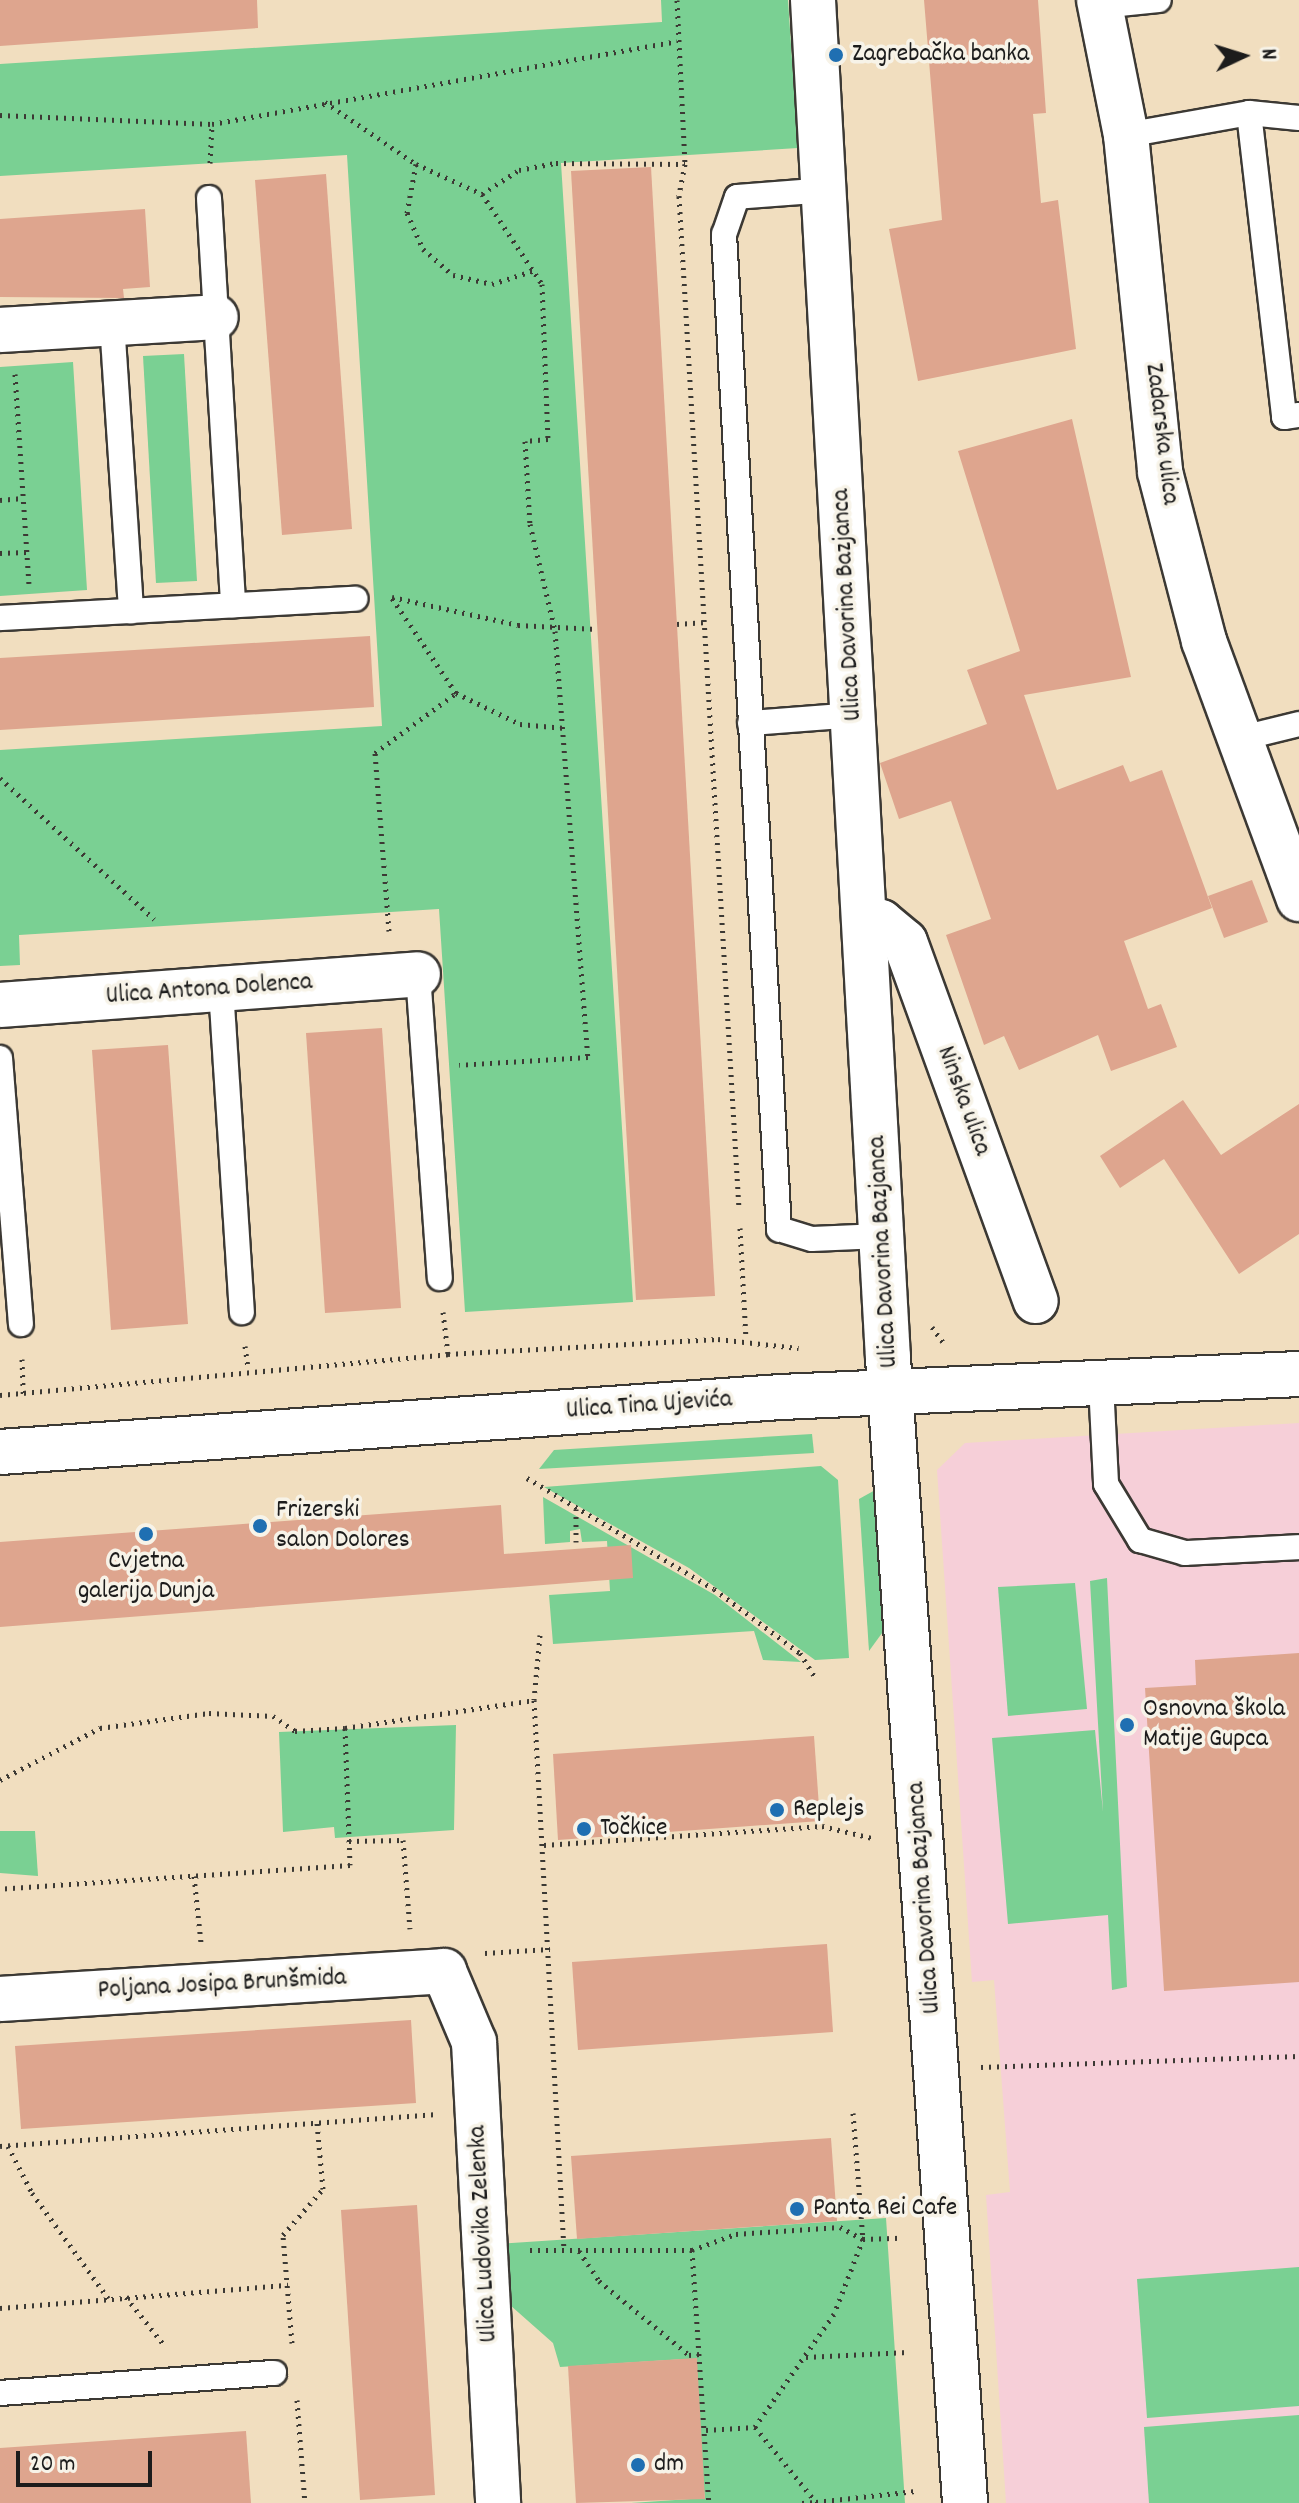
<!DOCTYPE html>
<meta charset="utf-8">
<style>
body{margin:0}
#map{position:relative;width:1299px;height:2503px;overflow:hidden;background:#f1debf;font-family:Dekko,sans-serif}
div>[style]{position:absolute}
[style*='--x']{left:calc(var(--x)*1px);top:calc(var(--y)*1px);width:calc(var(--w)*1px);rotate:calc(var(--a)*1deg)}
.built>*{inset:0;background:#f6cfd8}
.green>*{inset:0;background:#7ad093}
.building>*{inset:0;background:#dea58e}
.path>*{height:5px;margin-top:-2.5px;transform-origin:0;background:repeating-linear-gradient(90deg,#3c3934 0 2px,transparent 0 8px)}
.roads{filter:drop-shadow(2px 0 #3c3934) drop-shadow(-2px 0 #3c3934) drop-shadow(0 2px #3c3934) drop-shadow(0 -2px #3c3934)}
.lane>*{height:24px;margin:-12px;padding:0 12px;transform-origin:12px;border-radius:12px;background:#fff}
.street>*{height:44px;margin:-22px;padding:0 22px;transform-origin:22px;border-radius:22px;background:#fff}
.secondary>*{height:44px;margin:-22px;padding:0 22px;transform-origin:22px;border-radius:22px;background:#fff}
.dots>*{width:22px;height:22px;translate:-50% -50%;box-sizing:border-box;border:4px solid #f7f3e8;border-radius:50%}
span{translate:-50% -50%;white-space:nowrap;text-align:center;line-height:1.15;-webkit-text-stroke:7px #f7f3e8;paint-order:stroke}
.poi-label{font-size:26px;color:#1c1c1c}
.left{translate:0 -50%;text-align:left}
.street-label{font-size:26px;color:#1c1c1c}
.north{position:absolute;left:1203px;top:16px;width:80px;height:80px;-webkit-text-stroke:6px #f7f3e8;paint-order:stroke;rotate:86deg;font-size:22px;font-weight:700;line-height:32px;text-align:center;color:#1c1c1c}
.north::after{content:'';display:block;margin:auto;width:28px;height:36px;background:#1c1c1c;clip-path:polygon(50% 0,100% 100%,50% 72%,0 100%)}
.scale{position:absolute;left:16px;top:2451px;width:136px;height:36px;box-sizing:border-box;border:4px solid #1c1c1c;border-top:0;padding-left:10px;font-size:24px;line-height:28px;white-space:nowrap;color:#1c1c1c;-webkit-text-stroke:6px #f7f3e8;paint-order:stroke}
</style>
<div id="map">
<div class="built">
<i style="clip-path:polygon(1299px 1423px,1299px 2503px,1006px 2503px,986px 2195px,1010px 2192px,994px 1980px,972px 1982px,937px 1470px,965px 1443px)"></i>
</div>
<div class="green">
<i style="clip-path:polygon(661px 0,788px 0,798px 148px,561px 163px,633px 1302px,465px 1312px,439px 909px,19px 935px,20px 965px,0 966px,0 750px,382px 726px,347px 155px,0 176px,0 64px,662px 22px)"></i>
<i style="clip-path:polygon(184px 354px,197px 581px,156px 583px,143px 356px)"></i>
<i style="clip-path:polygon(73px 362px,87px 590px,0 596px,0 367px)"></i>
<i style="clip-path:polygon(812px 1434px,814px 1453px,539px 1469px,554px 1450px)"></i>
<i style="clip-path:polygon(821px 1466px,838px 1480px,849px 1658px,815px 1660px,689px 1568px,544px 1487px)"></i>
<i style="clip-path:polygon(877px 1489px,885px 1629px,869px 1651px,859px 1499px)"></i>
<i style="clip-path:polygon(543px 1497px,715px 1595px,801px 1662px,763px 1660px,754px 1631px,553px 1644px,549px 1595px,610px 1591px,607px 1541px,582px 1542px,580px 1529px,570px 1531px,570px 1542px,545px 1544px)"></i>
<i style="clip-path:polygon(1107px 1578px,1127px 1987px,1112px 1990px,1108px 1915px,1008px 1924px,992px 1738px,1095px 1730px,1103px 1812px,1090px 1581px)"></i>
<i style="clip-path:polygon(1075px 1583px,1087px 1709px,1008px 1716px,998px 1587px)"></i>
<i style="clip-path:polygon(456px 1725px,454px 1830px,335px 1838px,334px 1827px,283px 1832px,279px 1732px)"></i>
<i style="clip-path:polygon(0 1831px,35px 1831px,38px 1876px,0 1873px)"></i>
<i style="clip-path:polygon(886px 2218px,905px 2503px,631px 2503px,705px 2498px,685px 2359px,560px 2367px,553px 2343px,502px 2298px,498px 2244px)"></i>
<i style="clip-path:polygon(1299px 2267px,1299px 2406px,1147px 2418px,1137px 2279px)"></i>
<i style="clip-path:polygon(1299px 2415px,1299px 2503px,1149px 2503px,1144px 2427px)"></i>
</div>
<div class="building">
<i style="clip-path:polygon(0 0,257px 0,258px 28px,0 46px)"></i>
<i style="clip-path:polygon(924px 0,1038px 0,1046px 113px,1033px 114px,1041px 203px,1058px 200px,1076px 349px,918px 381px,889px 229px,942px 220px)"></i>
<i style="clip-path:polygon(651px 167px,715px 1296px,636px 1300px,571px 171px)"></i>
<i style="clip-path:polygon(326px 174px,352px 529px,282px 535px,255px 180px)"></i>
<i style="clip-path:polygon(145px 209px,150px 287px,123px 289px,124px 298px,0 297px,0 219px)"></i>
<i style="clip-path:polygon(1072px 419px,1131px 677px,1024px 695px,1057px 790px,1123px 765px,1130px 782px,1162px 770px,1212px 908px,1124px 941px,1148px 1009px,1161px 1004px,1177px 1047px,1111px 1071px,1098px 1035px,1019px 1070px,1004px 1036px,984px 1045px,946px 935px,991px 919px,951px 801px,899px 819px,880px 763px,987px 724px,967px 670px,1020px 651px,958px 451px)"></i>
<i style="clip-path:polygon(370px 636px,374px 707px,0 730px,0 658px)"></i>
<i style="clip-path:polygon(1252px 880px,1268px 922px,1224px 938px,1208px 896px)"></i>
<i style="clip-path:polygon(382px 1028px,401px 1308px,325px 1313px,306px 1033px)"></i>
<i style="clip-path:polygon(168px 1045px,188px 1324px,111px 1330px,92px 1050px)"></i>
<i style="clip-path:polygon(1183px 1100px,1221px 1155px,1299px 1104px,1299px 1234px,1239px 1274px,1164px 1159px,1120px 1188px,1100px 1156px)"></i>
<i style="clip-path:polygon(501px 1505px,504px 1554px,631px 1545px,633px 1578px,0 1627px,0 1542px)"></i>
<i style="clip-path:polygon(1299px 1653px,1299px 1982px,1164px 1991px,1145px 1688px,1196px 1685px,1195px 1660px)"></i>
<i style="clip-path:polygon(814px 1736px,820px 1821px,558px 1840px,553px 1754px)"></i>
<i style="clip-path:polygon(827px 1944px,833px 2032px,578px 2050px,572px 1962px)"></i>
<i style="clip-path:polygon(411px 2020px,416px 2103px,21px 2129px,15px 2046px)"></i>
<i style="clip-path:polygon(831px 2138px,837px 2221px,577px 2239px,571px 2156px)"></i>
<i style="clip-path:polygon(417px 2205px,435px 2495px,360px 2500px,341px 2210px)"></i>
<i style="clip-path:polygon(697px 2358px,705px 2499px,576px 2503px,568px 2366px)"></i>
<i style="clip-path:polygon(246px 2431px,251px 2503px,0 2503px,0 2448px)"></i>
</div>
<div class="path">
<i style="--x:677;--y:0;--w:164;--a:87.2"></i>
<i style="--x:685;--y:164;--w:33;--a:101"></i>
<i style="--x:679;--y:196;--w:1016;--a:86.61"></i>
<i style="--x:325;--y:102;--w:110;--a:34.3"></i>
<i style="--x:416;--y:164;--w:72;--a:24.4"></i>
<i style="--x:482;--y:194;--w:108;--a:56.3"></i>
<i style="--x:542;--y:284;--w:155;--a:87.8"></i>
<i style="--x:548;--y:439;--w:23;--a:175"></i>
<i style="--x:525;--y:441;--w:83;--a:86.6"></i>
<i style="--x:530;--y:524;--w:110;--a:76.8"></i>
<i style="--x:555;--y:631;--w:427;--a:85.6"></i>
<i style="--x:588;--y:1057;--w:129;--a:176.5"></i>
<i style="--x:0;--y:115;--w:212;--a:2.4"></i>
<i style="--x:212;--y:124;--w:472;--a:-10.1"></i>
<i style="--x:210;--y:163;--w:39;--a:-87"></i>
<i style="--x:416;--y:164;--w:50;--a:100.4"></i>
<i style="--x:407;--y:213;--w:39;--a:66"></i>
<i style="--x:423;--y:249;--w:40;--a:41"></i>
<i style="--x:453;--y:275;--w:40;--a:13"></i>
<i style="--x:492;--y:284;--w:45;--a:-18"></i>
<i style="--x:482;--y:194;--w:44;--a:-33"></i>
<i style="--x:519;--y:170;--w:38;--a:-11"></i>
<i style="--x:556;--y:163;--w:129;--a:0.4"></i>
<i style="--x:15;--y:374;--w:210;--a:86.2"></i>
<i style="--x:0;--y:500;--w:23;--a:-5"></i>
<i style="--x:0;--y:553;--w:27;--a:-2"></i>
<i style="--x:392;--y:597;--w:129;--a:12.5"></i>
<i style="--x:518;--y:625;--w:79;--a:2.9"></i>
<i style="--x:677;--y:624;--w:26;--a:-4"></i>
<i style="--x:456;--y:693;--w:71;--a:25.8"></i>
<i style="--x:520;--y:724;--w:45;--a:5.1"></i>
<i style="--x:0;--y:778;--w:209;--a:42.5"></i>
<i style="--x:389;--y:931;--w:179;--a:-94.5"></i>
<i style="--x:375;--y:753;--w:101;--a:-36.5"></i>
<i style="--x:456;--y:693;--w:115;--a:-124"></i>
<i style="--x:740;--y:1228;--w:110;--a:86.9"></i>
<i style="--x:443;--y:1312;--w:42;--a:83.2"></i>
<i style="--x:932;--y:1327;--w:22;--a:54"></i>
<i style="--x:245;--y:1346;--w:22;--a:82"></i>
<i style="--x:22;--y:1359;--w:35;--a:88"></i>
<i style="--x:0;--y:1395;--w:450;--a:-5.2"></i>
<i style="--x:448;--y:1354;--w:270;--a:-3.2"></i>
<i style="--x:718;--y:1339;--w:81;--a:6.4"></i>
<i style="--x:527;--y:1478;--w:217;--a:30.7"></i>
<i style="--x:714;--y:1589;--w:107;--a:36.7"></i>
<i style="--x:800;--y:1653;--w:28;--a:58"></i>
<i style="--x:576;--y:1509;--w:33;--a:90"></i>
<i style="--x:540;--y:1635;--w:65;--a:95.3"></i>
<i style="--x:534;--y:1700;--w:551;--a:86.88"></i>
<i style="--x:345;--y:1728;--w:191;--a:-8.4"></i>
<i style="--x:0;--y:1780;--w:113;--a:-27.5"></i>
<i style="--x:100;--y:1728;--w:110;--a:-7.8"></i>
<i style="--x:209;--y:1713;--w:64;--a:2.7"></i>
<i style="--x:273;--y:1716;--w:27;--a:34"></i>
<i style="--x:295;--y:1731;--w:50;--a:-3.4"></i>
<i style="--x:345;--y:1728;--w:137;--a:87.9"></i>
<i style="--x:350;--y:1865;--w:351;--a:176.1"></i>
<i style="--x:349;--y:1841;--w:54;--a:-1.1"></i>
<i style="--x:403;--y:1840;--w:89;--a:85.5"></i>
<i style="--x:544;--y:1845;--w:279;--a:-3.9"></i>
<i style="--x:822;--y:1826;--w:51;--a:13.5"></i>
<i style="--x:194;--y:1876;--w:67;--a:84"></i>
<i style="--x:485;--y:1953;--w:65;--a:-3.5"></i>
<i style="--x:981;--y:2067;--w:318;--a:-2"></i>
<i style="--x:853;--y:2113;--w:126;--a:85.5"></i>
<i style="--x:863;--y:2239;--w:80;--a:111.1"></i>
<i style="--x:834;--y:2314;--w:138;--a:125"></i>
<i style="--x:755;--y:2427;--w:97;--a:50.9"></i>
<i style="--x:816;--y:2502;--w:100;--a:-6.3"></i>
<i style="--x:0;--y:2146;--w:435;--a:-4.2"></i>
<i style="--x:8;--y:2146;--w:53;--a:62.9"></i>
<i style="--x:32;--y:2193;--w:130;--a:54.1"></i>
<i style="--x:530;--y:2250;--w:162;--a:0"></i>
<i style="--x:692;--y:2250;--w:47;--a:-20"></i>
<i style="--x:736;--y:2234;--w:104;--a:-3.9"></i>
<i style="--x:840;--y:2227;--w:26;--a:28"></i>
<i style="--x:863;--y:2239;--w:38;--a:-2"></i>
<i style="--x:692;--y:2250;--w:254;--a:86.2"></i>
<i style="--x:579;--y:2251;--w:36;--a:56"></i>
<i style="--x:599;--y:2281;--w:117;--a:39.4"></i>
<i style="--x:689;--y:2355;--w:11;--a:-5"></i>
<i style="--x:126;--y:2297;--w:61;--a:51.6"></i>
<i style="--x:0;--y:2308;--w:289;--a:-4.6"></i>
<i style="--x:292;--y:2343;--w:108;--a:-94.8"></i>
<i style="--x:283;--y:2235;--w:61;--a:-49"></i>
<i style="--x:323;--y:2189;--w:66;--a:-95.2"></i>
<i style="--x:806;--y:2357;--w:102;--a:-2.8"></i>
<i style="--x:297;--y:2400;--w:103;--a:85.6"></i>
<i style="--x:706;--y:2430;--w:49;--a:-3.5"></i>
<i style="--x:802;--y:2503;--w:14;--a:-4"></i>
</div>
<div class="roads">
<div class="lane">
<i style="--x:1100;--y:6;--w:59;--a:-5.8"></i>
<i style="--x:1299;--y:118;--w:50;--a:-174.3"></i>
<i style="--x:1249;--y:113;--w:306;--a:83.4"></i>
<i style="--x:1284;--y:417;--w:15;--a:-8"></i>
<i style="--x:1126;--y:135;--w:125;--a:-10.1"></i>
<i style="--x:827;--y:190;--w:90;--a:175.6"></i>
<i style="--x:737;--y:197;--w:39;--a:109"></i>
<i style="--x:724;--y:234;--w:997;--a:86.84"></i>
<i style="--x:779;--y:1229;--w:34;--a:17"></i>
<i style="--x:812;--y:1239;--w:69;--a:-2.5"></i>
<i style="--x:209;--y:198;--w:408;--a:86.6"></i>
<i style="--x:112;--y:323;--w:289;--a:86.2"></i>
<i style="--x:0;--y:618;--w:356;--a:-3.1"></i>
<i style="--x:750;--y:723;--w:103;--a:-4.4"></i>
<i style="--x:1238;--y:739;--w:63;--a:-13.8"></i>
<i style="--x:418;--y:974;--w:305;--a:85.9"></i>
<i style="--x:221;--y:989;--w:324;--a:86.3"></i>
<i style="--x:0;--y:1058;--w:267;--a:85.5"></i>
<i style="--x:1101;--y:1384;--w:100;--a:87.1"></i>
<i style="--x:1106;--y:1484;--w:66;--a:58.7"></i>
<i style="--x:1140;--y:1540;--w:47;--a:16.1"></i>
<i style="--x:1185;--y:1553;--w:114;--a:-3"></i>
<i style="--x:0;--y:2393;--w:275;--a:-4.2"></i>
</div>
<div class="street">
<i style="--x:813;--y:0;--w:1360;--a:86.84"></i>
<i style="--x:888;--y:1358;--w:1148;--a:86.15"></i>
<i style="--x:1099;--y:0;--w:138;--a:78.7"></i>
<i style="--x:1126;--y:135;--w:339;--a:84.2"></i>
<i style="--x:1160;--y:472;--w:175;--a:75.4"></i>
<i style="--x:1204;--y:641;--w:275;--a:69.8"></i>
<i style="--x:0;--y:330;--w:216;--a:-3.4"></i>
<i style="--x:868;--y:922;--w:13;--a:0"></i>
<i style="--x:881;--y:922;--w:31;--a:40"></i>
<i style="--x:905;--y:942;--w:382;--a:70"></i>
<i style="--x:0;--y:1005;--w:419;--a:-4.2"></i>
<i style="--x:0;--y:1999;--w:445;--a:-3.6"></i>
<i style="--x:444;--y:1971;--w:77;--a:67.1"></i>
<i style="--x:474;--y:2042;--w:462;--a:87"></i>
</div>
<div class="secondary">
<i style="--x:0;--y:1452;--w:783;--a:-4.03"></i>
<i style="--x:781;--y:1397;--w:519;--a:-2.54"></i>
</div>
</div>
<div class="dots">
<i style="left:836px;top:55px;background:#1f6fb2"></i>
<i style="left:260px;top:1526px;background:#1f6fb2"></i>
<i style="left:146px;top:1534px;background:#1f6fb2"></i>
<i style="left:1127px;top:1725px;background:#1f6fb2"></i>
<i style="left:777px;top:1810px;background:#1f6fb2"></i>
<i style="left:584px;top:1829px;background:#1f6fb2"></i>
<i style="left:797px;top:2209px;background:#1f6fb2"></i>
<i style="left:638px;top:2465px;background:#1f6fb2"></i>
</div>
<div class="poi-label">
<span class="left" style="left:852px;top:55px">Zagrebačka banka</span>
<span class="left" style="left:276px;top:1526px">Frizerski<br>salon Dolores</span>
<span style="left:146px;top:1577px">Cvjetna<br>galerija Dunja</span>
<span class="left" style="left:1143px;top:1725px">Osnovna škola<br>Matije Gupca</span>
<span class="left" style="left:793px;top:1810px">Replejs</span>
<span class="left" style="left:600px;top:1829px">Točkice</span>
<span class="left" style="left:813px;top:2209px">Panta Rei Cafe</span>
<span class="left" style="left:654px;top:2465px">dm</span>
</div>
<div class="street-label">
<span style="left:1161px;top:434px;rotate:83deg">Zadarska ulica</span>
<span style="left:848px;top:605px;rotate:-93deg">Ulica Davorina Bazjanca</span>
<span style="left:209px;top:990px;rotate:-4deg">Ulica Antona Dolenca</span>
<span style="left:963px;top:1101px;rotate:70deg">Ninska ulica</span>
<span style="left:884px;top:1252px;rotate:-93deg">Ulica Davorina Bazjanca</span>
<span style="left:649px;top:1406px;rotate:-4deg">Ulica Tina Ujevića</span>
<span style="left:925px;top:1898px;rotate:-94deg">Ulica Davorina Bazjanca</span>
<span style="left:222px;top:1985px;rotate:-3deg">Poljana Josipa Brunšmida</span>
<span style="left:484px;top:2234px;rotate:-93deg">Ulica Ludovika Zelenka</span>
</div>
<div class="north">N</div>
<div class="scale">20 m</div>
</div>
